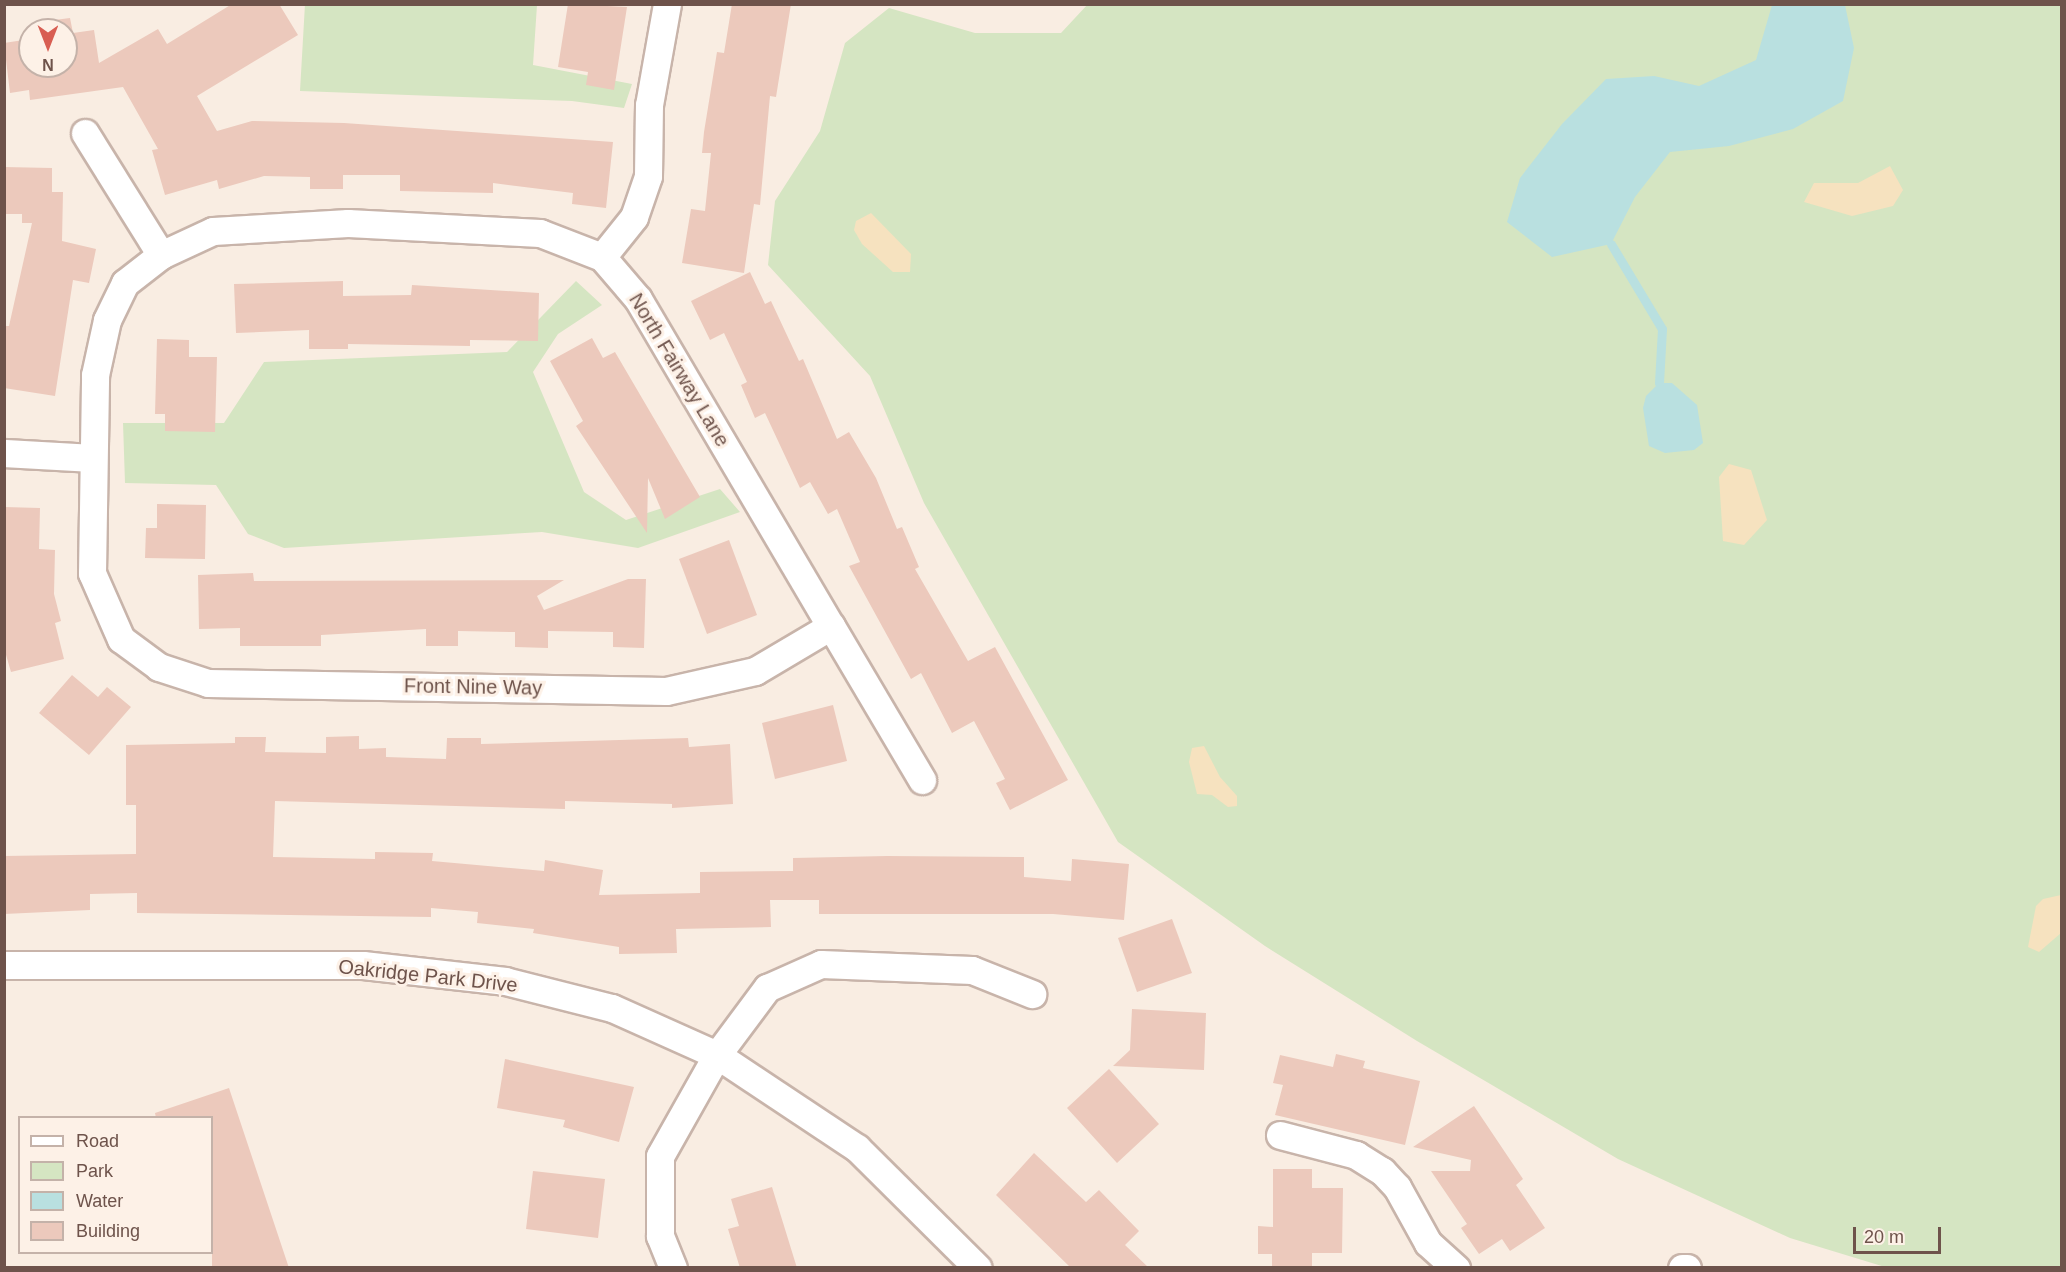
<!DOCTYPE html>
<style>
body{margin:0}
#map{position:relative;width:2066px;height:1272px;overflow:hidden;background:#f9ede2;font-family:Helvetica,sans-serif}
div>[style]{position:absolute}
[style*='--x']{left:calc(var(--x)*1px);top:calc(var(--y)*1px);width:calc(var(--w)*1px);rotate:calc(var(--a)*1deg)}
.green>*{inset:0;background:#d5e5c2}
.sand>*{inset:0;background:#f6e2bf}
.water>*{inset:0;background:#b9e0e0}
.stream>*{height:9px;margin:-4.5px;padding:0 4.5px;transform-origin:4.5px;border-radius:4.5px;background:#b9e0e0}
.building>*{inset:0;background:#ecc9bc}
.roads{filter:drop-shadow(2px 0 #c8b4aa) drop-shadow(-2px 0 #c8b4aa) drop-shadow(0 2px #c8b4aa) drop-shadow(0 -2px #c8b4aa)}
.street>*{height:27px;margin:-13.5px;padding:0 13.5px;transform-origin:13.5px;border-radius:13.5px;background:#fff}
span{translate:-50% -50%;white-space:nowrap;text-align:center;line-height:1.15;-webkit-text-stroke:6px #fdf1e7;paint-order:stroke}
.street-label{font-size:20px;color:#6e534b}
.frame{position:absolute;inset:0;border:6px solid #6e534b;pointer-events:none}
.legend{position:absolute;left:18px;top:1116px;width:195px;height:138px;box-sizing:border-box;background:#fdf1e7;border:2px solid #c4b2a9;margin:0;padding:8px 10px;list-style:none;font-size:18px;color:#6e534b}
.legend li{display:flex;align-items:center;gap:12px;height:30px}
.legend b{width:30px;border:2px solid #c4b2a9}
.north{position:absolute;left:18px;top:18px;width:60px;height:60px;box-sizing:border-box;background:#fdf1e7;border:2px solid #c4b2a9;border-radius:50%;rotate:180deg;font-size:16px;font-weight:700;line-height:24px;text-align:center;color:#6e534b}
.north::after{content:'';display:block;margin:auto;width:21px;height:27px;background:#d85e52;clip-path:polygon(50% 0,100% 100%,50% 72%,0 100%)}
.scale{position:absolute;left:1853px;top:1227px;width:88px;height:27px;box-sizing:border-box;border:3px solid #6e534b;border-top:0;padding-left:8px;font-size:18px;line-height:21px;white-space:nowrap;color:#6e534b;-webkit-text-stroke:4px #fdf1e7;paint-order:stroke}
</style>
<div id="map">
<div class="green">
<i style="clip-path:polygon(305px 4px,537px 5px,533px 65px,632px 84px,624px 108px,572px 101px,300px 91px)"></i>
<i style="clip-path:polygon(1088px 4px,2061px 5px,2061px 1267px,1885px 1267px,1790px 1238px,1618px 1159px,1417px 1041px,1265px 946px,1118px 842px,924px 503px,870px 376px,768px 265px,775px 201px,820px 131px,845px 43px,889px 8px,975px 33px,1061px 33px)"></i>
<i style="clip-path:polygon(576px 281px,602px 305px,558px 334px,533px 372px,584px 492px,626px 520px,720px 489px,740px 512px,638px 548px,542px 532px,284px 548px,248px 534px,216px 485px,125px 483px,123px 423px,224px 423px,264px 362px,507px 352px)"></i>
</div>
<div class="sand">
<i style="clip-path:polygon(1890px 166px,1903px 190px,1893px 206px,1852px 216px,1804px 202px,1814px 183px,1858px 183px)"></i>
<i style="clip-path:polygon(871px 213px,911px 254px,910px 272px,893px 272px,862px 244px,854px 230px,856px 221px)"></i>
<i style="clip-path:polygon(1729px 464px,1751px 470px,1767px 520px,1744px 545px,1723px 541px,1719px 477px)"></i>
<i style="clip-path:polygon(1204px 746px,1220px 777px,1237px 796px,1237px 806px,1228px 807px,1212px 795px,1197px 794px,1189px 762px,1192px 748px)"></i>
<i style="clip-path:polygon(2061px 895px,2061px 933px,2039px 952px,2028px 947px,2036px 906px,2043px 899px)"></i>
</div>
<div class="water">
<i style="clip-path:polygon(1772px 5px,1845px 5px,1854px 48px,1843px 101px,1793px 129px,1729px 146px,1670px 152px,1635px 197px,1611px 244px,1552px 257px,1507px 222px,1520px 178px,1562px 124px,1606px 79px,1654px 76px,1699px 86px,1756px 60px)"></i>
<i style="clip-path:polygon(1659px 383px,1672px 383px,1697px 405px,1703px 443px,1694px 450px,1665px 453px,1649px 446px,1643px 408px,1646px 396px)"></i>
</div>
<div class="stream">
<i style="--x:1611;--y:244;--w:99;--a:59"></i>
<i style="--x:1662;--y:329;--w:54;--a:93.2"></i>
</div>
<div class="building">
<i style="clip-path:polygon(232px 4px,279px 4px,298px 35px,197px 96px,217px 131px,252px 121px,344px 123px,613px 142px,606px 208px,572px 204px,573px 193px,493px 183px,493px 193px,400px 191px,400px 175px,343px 175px,343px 189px,310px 189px,310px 177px,264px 176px,219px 189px,217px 180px,165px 195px,152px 150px,158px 149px,123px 87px,30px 100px,29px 90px,10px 93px,4px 43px,30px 39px,30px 66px,66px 66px,66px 30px,41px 30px,39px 22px,70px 18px,73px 33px,94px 30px,99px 63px,158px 29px,167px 44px)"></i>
<i style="clip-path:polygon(568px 4px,627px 7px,614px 90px,586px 85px,588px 72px,558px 67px)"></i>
<i style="clip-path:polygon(732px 4px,791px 4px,776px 97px,770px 96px,760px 205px,754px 204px,744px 273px,682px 263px,691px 209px,705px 211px,711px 153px,702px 153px,704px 132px,717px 52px,724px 53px)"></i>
<i style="clip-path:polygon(4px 167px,52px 168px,52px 192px,63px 192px,62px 241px,96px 249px,89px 283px,73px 280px,55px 396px,4px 388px,4px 326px,9px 326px,32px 223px,22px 223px,22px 214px,4px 214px)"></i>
<i style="clip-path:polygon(750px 272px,765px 304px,771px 301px,799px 361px,803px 359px,837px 439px,849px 432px,876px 478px,897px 529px,902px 527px,919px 567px,915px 569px,968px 661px,995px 647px,1068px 780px,1010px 810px,996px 783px,1005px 779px,974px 721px,952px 733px,921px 673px,911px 679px,849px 566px,860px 562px,837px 509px,828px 514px,810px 482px,800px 488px,765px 413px,755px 418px,741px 385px,747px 382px,724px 333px,710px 340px,691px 301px)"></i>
<i style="clip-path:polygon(343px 281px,343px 296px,411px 295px,412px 285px,539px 293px,538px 341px,470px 340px,470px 346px,348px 344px,348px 349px,309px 349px,309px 330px,236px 333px,234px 284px)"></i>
<i style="clip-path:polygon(592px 338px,603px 358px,615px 352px,700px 497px,665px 519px,648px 478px,647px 533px,576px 426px,583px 421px,550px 361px)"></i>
<i style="clip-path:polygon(157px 339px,189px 340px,189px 357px,217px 357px,215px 432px,165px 431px,165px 414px,155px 414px)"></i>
<i style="clip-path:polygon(157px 504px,206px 505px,205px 559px,145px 558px,146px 528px,157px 528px)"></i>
<i style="clip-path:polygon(4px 507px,40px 508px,39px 549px,55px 550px,54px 594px,61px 621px,55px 623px,64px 659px,11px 672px,4px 648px)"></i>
<i style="clip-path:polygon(729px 540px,757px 615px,707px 634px,679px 559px)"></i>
<i style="clip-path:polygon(253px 573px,254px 581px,564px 580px,537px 596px,544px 610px,628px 579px,646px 579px,644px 648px,613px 647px,613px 632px,548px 631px,548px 648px,515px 647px,515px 632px,458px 631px,458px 646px,426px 646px,426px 629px,321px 635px,321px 646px,240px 646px,240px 628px,199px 629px,198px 575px)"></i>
<i style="clip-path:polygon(72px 675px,98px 697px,107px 687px,131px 707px,89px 755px,39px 713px)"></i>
<i style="clip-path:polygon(833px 705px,847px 761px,775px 779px,762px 723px)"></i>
<i style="clip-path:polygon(359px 736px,359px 749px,386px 748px,386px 757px,446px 759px,447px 738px,481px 738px,481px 744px,688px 738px,689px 747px,730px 744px,733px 804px,672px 808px,672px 804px,565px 801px,565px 809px,275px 801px,273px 857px,375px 859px,375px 852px,433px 853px,432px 861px,544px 871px,545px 860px,603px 870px,599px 895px,700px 893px,700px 872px,793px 871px,793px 858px,887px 856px,1024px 857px,1024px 877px,1071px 881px,1072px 859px,1129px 864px,1124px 920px,1053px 914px,819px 914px,819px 900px,770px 900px,771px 927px,676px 929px,677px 953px,619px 954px,619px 947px,533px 933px,534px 929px,477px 923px,478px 912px,431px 908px,431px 917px,137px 913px,137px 893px,90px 894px,90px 910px,4px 914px,4px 856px,136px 854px,136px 805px,126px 805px,126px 745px,235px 743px,235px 737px,266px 737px,265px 752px,326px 753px,326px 737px)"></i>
<i style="clip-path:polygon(1172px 919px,1192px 973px,1137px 992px,1118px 938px)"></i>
<i style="clip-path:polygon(1132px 1009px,1206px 1013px,1204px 1070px,1113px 1066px,1130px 1050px)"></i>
<i style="clip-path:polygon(1336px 1054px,1365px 1061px,1363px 1068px,1420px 1081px,1405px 1145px,1275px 1115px,1283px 1085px,1273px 1083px,1280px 1055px,1333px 1067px)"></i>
<i style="clip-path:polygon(505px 1059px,634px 1087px,619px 1142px,563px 1127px,565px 1120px,497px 1108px)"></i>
<i style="clip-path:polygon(1109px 1069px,1159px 1124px,1117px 1163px,1067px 1108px)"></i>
<i style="clip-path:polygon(229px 1088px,289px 1268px,212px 1268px,212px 1118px,156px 1118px,155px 1113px)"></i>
<i style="clip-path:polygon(1474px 1106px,1523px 1179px,1516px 1185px,1545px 1228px,1510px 1251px,1502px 1239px,1479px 1254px,1461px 1228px,1467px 1224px,1431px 1171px,1470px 1171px,1471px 1160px,1413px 1147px)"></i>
<i style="clip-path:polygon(1034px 1153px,1086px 1202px,1099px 1190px,1139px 1231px,1125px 1245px,1149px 1268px,1071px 1268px,996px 1195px)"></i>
<i style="clip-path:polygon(1273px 1169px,1312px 1169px,1312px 1188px,1343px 1188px,1342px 1253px,1312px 1253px,1312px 1268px,1272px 1268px,1272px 1254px,1258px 1254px,1258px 1226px,1273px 1227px)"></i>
<i style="clip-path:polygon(533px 1171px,605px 1179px,598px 1238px,526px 1229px)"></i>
<i style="clip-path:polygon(772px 1187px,797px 1268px,740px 1268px,728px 1229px,739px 1226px,731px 1199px)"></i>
</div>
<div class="roads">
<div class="street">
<i style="--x:85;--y:133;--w:144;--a:58.1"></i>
<i style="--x:602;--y:257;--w:51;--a:-51.3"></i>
<i style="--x:634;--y:217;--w:43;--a:-71.1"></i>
<i style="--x:648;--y:176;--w:71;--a:-89.2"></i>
<i style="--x:649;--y:105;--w:103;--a:-79.9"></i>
<i style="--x:4;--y:453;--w:89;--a:3.2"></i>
<i style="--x:831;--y:626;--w:88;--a:149.4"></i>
<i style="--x:755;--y:671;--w:91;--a:167.3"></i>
<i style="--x:666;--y:691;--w:458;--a:-179"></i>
<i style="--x:208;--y:683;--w:52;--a:-161.9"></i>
<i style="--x:159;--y:667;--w:47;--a:-143.6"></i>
<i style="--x:121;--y:639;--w:72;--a:-113.7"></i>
<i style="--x:92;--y:573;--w:198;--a:-89.1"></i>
<i style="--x:95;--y:375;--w:56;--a:-77.7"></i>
<i style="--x:107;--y:320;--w:41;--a:-64.1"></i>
<i style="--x:125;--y:283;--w:46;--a:-37.9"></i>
<i style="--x:161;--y:255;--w:57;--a:-24.8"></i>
<i style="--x:213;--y:231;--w:135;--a:-3.4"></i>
<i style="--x:348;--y:223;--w:192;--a:3"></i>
<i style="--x:540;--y:233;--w:66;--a:21.2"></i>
<i style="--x:602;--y:257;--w:55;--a:49.4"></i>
<i style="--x:638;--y:299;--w:380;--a:59.5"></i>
<i style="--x:831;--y:626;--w:179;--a:59.4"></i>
<i style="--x:4;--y:965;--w:359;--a:0"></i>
<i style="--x:363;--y:965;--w:143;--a:6.4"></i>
<i style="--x:505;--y:981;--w:110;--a:14.2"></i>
<i style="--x:612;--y:1008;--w:115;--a:24.1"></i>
<i style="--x:717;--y:1055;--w:168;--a:33.6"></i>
<i style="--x:857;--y:1148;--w:170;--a:44.8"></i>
<i style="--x:1280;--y:1135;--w:79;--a:14.7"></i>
<i style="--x:1356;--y:1155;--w:31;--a:32"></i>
<i style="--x:1382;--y:1171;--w:22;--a:47"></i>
<i style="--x:1397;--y:1187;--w:64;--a:61"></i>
<i style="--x:1428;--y:1243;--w:38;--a:42"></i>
<i style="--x:673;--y:1268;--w:35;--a:-112"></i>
<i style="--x:660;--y:1236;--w:80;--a:-90"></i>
<i style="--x:660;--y:1156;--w:116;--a:-60.6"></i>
<i style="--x:717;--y:1055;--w:84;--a:-53.3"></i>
<i style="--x:767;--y:988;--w:59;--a:-24"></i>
<i style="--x:821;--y:964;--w:151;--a:2.3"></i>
<i style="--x:972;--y:970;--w:65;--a:21.8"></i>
<i style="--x:1682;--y:1268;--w:5;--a:0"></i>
</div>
</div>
<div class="street-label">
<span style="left:679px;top:370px;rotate:59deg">North Fairway Lane</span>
<span style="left:473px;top:687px;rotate:1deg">Front Nine Way</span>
<span style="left:428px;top:976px;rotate:6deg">Oakridge Park Drive</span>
</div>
<div class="frame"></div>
<ul class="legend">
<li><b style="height:8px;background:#fff"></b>Road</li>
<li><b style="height:16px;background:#d5e5c2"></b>Park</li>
<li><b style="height:16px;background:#b9e0e0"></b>Water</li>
<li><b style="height:16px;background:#ecc9bc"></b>Building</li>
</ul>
<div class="north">N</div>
<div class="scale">20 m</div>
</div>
